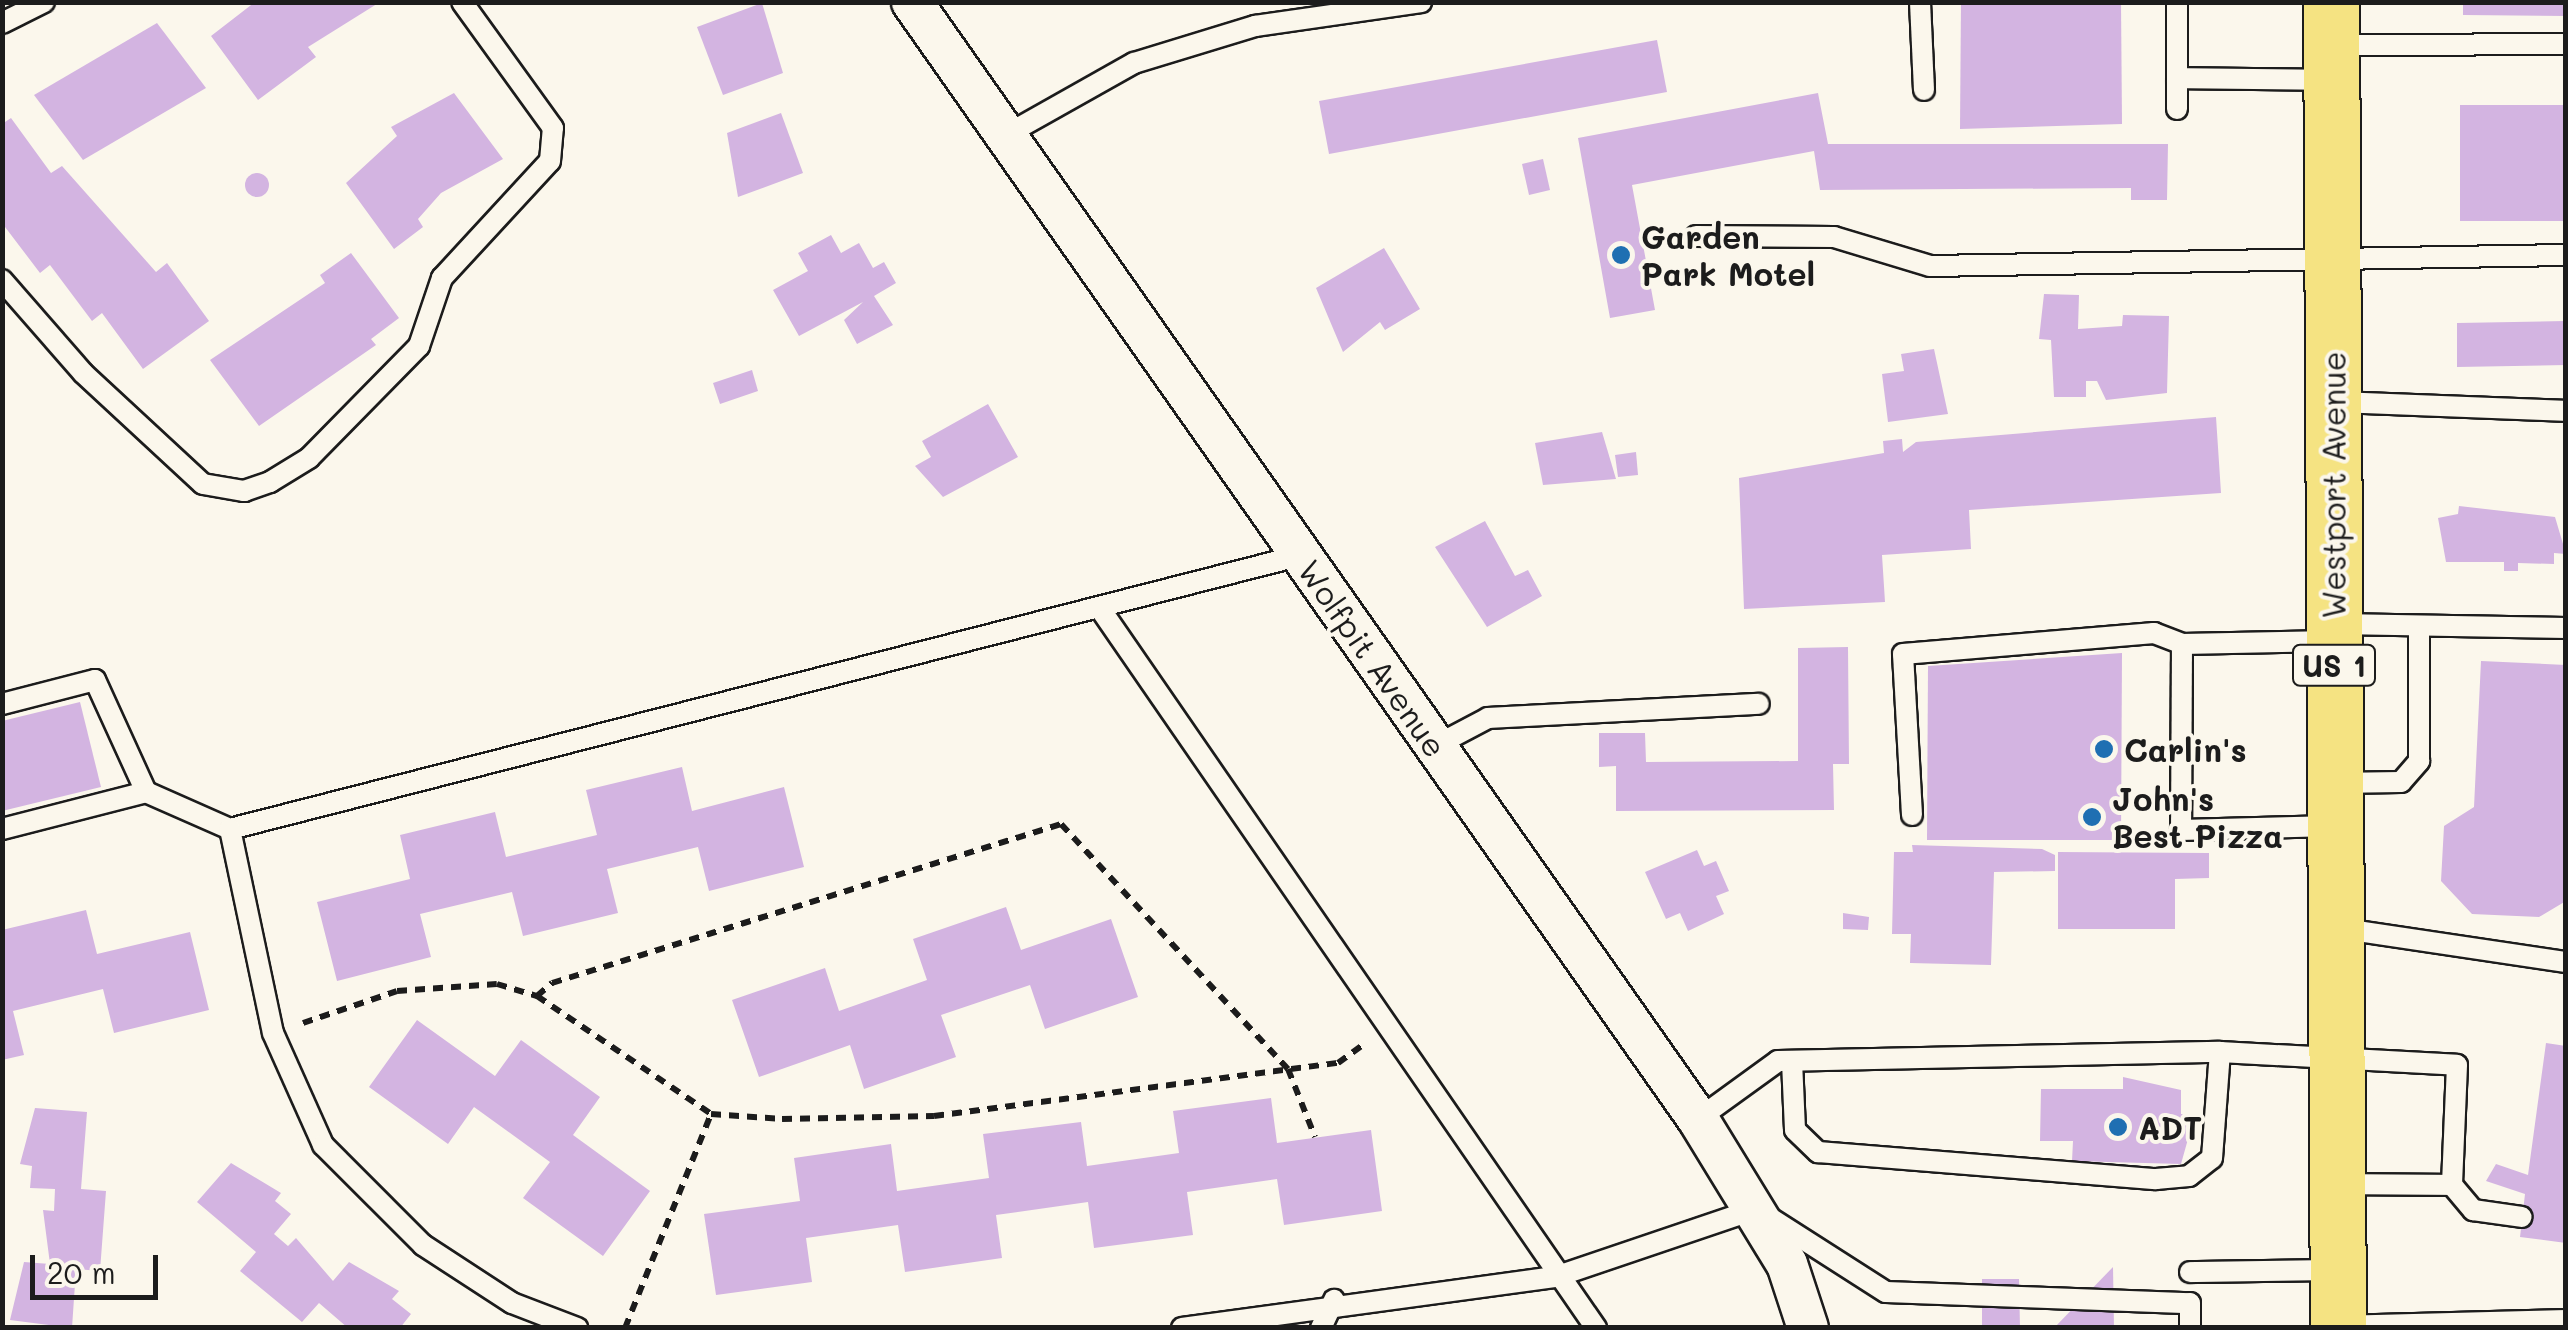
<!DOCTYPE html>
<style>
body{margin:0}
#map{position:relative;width:2568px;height:1330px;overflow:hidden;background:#fbf7ec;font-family:Mali,sans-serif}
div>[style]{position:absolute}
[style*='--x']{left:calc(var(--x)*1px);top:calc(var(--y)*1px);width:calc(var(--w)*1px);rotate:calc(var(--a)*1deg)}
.building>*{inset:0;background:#d3b4e1}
.round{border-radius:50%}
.path>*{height:6px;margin-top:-3px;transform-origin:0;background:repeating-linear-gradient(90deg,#1c1c1c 0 10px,transparent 0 18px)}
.roads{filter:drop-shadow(2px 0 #1c1c1c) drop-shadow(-2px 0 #1c1c1c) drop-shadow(0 2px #1c1c1c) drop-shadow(0 -2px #1c1c1c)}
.lane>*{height:20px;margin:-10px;padding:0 10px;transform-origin:10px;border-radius:10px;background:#fbf7ec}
.street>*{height:40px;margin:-20px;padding:0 20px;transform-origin:20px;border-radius:20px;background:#fbf7ec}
.primary>*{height:55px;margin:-27.5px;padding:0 27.5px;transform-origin:27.5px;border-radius:27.5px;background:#f5e382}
.dots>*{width:28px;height:28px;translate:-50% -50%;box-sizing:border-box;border:5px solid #fbf7ec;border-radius:50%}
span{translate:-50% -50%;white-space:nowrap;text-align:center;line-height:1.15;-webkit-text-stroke:8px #fbf7ec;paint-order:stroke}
.shield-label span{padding:2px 8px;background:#fbf7ec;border:2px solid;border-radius:8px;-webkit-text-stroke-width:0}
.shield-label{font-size:30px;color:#1c1c1c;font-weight:700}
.poi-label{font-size:32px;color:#1c1c1c;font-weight:700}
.left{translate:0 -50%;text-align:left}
.street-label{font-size:32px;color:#1c1c1c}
.frame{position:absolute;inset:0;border:5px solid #1c1c1c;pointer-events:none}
.scale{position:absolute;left:30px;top:1255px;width:128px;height:45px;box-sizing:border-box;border:5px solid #1c1c1c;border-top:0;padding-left:12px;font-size:30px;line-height:35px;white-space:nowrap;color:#1c1c1c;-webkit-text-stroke:8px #fbf7ec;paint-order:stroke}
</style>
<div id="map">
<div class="building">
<i style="clip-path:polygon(255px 2px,380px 2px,308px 47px,316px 57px,258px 100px,211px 36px)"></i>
<i style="clip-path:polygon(1961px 2px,2121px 2px,2122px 124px,1960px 129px)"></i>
<i style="clip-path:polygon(2463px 2px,2566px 2px,2566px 16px,2463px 15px)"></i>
<i style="clip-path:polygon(762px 3px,783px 73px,723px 95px,697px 27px)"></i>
<i style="clip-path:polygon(157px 23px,206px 88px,83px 160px,34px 95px)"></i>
<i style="clip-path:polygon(1657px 40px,1667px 92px,1329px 154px,1319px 101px)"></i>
<i style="clip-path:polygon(454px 93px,503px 159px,441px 193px,418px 219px,423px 227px,394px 249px,346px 183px,397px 136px,391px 127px)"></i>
<i style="clip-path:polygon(1818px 93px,1828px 144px,2168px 144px,2167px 200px,2131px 200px,2131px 188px,1820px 190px,1814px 151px,1632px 185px,1655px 310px,1610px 318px,1578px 138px)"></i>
<i style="clip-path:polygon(2460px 105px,2566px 105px,2566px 221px,2460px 221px)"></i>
<i style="clip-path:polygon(781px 113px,803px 173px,738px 197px,727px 133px)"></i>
<i style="clip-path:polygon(11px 118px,51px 173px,62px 166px,156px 272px,167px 263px,209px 321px,143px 369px,102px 313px,92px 321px,50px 265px,40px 273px,2px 223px,2px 124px)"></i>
<i style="clip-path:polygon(1543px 159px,1550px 190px,1529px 195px,1522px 164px)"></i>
<i class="round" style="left:245px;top:173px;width:24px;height:24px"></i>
<i style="clip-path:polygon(831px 235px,841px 253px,859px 243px,873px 268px,884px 262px,896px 283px,874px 296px,893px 325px,857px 344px,844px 320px,863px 302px,799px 336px,773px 290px,808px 271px,798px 253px)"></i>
<i style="clip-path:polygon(1384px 248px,1420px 309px,1385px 330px,1380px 322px,1343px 352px,1316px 288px)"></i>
<i style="clip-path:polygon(351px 253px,399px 318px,371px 339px,376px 345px,259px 426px,210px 360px,325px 283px,320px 275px)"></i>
<i style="clip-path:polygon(2044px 294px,2079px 295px,2078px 329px,2122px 326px,2123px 315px,2169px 316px,2167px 393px,2106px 400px,2097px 381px,2086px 381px,2086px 397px,2054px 397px,2051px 340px,2039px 339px)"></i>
<i style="clip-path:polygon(2566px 321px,2566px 365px,2457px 367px,2457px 323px)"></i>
<i style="clip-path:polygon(1934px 349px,1948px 414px,1888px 422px,1882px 374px,1904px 371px,1901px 354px)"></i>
<i style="clip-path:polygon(752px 370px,758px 391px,720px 404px,713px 383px)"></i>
<i style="clip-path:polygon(988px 404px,1018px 457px,943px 497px,915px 466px,931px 457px,922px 441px)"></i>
<i style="clip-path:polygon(2216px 417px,2221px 493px,1969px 510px,1971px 549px,1882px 555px,1885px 602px,1744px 609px,1739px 478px,1884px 453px,1883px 441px,1902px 439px,1903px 452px,1916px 442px)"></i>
<i style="clip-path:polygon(1602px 432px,1616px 479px,1543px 485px,1535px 443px)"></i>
<i style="clip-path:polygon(1636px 452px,1638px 475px,1618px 477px,1615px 455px)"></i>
<i style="clip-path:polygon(2459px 506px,2555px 517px,2566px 554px,2554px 553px,2554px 564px,2518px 563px,2518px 571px,2504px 571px,2504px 562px,2446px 562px,2438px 518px,2458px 514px)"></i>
<i style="clip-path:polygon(1485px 521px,1515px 576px,1528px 570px,1542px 596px,1487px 627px,1435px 547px)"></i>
<i style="clip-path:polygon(1848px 647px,1849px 764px,1833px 764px,1834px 810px,1616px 811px,1616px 766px,1599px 767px,1599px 733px,1645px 733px,1646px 762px,1798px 761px,1798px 648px)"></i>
<i style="clip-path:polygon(2122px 653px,2121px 840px,1927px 840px,1928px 666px)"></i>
<i style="clip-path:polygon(2481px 661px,2566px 665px,2566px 901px,2539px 917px,2472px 914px,2441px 881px,2444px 826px,2474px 807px)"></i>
<i style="clip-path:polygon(80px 702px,101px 787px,2px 811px,2px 721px)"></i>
<i style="clip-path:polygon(682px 767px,692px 811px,784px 787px,804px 867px,709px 891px,698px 847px,607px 869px,618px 913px,523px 936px,512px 892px,420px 914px,431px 957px,337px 981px,317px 902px,410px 879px,400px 835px,495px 812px,506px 857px,597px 835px,586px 790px)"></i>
<i style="clip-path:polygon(1912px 845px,2042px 849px,2055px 855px,2055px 871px,1994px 872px,1991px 965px,1910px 963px,1911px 934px,1892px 934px,1894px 852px,1913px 852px)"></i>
<i style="clip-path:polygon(1697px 850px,1704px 866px,1716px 861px,1729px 891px,1716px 896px,1724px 914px,1688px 931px,1680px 913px,1666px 919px,1645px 872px)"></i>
<i style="clip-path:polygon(2058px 852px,2209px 853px,2209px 878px,2175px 879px,2175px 929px,2058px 929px)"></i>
<i style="clip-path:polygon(1006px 907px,1021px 950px,1111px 919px,1138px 997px,1045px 1029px,1030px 985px,941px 1015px,956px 1057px,864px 1089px,850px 1045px,759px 1077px,732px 1000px,825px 968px,839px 1011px,927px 980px,913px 939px)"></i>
<i style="clip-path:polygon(86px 910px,97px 954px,190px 932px,209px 1010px,114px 1033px,103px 989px,13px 1011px,24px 1055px,2px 1060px,2px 930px)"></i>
<i style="clip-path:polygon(1843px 913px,1869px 917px,1868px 930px,1843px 929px)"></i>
<i style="clip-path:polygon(417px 1020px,495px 1076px,521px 1040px,600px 1097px,573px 1135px,650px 1191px,603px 1256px,523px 1198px,550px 1162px,474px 1107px,448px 1144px,369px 1087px)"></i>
<i style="clip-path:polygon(2546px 1043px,2566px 1046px,2566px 1243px,2520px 1237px,2525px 1194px,2486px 1181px,2496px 1164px,2528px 1175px)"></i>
<i style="clip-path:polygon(2123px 1077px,2181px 1090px,2181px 1114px,2195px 1114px,2181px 1164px,2072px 1161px,2073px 1141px,2040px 1141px,2041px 1089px,2123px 1089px)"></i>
<i style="clip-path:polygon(1271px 1098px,1277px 1143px,1371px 1130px,1382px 1211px,1284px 1225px,1277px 1179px,1187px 1192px,1193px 1235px,1094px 1248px,1088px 1202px,996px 1215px,1002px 1258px,905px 1272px,898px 1225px,806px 1238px,812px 1282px,716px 1295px,704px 1214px,800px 1201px,794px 1158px,891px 1144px,897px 1191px,989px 1178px,983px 1134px,1081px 1122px,1087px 1166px,1179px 1153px,1173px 1111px)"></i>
<i style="clip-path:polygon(35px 1108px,87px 1112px,81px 1189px,106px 1191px,100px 1271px,76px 1269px,72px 1328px,10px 1320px,24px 1262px,50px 1264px,43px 1210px,54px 1211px,55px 1189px,30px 1188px,32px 1166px,20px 1164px)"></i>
<i style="clip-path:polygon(231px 1163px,281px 1193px,275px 1201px,291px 1214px,274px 1234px,288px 1246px,296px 1238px,333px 1281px,349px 1262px,399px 1291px,392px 1299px,411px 1314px,400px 1328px,348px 1328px,319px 1303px,302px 1322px,240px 1271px,256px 1252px,197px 1202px)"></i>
<i style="clip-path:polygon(2113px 1267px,2114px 1328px,2054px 1328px)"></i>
<i style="clip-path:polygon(1982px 1279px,2019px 1279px,2020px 1328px,1982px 1328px)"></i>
</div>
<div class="path">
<i style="--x:537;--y:996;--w:20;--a:-41"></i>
<i style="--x:552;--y:983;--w:533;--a:-17.35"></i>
<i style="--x:1061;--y:824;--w:334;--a:47.2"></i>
<i style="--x:1288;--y:1069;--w:73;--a:68.3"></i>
<i style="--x:303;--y:1023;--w:99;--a:-18.8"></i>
<i style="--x:397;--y:991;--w:100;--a:-4"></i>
<i style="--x:497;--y:984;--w:42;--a:16.7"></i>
<i style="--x:537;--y:996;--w:210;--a:34.1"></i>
<i style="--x:711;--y:1114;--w:71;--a:4"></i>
<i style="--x:782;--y:1119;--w:152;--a:-1.1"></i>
<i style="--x:934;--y:1116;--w:407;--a:-7.5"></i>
<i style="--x:1338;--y:1063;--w:34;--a:-36"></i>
<i style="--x:625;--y:1328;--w:231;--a:-68.1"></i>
</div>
<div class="roads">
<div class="lane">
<i style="--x:1920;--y:2;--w:88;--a:87.4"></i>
<i style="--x:2;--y:23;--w:47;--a:-26.6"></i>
<i style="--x:2333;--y:45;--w:233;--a:-0.2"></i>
<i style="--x:2177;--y:78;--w:153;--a:0.7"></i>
<i style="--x:2177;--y:109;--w:107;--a:-90"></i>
<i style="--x:1006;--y:135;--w:147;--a:-29.4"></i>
<i style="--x:1134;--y:63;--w:127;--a:-17"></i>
<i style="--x:1255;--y:26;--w:168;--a:-8.2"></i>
<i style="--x:1696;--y:236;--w:138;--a:0.4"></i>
<i style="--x:1834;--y:237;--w:100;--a:16.8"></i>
<i style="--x:1930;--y:266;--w:636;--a:-0.99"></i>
<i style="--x:2;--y:280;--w:123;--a:48.9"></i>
<i style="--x:83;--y:373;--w:163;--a:42.8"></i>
<i style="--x:203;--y:484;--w:42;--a:9.7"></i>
<i style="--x:244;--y:491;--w:28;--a:-19"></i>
<i style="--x:270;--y:482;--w:46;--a:-31.6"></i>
<i style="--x:309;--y:458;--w:157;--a:-45.5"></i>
<i style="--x:419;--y:346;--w:72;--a:-71.3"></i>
<i style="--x:442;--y:278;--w:159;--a:-47.3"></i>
<i style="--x:550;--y:161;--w:33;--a:-85"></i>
<i style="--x:553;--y:128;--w:155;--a:-125.8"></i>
<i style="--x:2335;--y:402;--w:231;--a:2.2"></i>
<i style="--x:1099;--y:607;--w:876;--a:55.42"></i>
<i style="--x:2338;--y:624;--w:228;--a:1"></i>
<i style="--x:2331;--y:641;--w:149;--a:178.8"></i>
<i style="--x:2182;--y:644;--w:186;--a:90.3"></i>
<i style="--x:2181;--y:830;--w:151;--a:-1.5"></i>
<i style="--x:2;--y:704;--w:96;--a:-14.5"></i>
<i style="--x:95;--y:680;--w:123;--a:65.5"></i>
<i style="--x:1435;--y:746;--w:60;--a:-27.8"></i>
<i style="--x:1488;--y:718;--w:271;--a:-3"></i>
<i style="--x:2335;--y:783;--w:66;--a:-0.9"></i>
<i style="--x:2401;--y:782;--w:28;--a:-49"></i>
<i style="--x:2419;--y:761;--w:135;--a:-90"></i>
<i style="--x:1912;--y:815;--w:161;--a:-93.2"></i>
<i style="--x:1903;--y:654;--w:252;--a:-4.8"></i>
<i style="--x:2154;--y:633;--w:30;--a:21"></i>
<i style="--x:2;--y:829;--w:149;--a:-14.4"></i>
<i style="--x:146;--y:792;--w:92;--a:23.8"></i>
<i style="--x:230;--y:829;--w:1106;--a:-14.34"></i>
<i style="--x:230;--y:829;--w:208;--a:78.1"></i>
<i style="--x:273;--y:1033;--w:123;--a:65.9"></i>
<i style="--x:323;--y:1145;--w:141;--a:45"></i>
<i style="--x:423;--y:1245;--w:106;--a:33.1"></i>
<i style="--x:512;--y:1303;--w:70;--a:21"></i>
<i style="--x:2338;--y:928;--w:231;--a:8.5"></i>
<i style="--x:1792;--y:1061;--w:69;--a:87.5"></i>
<i style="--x:1795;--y:1130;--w:32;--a:44"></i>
<i style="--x:1818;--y:1152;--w:339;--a:4.6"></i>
<i style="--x:2156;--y:1179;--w:33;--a:-5"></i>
<i style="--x:2189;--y:1176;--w:29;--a:-38"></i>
<i style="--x:2212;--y:1158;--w:106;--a:-85.7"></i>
<i style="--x:1698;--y:1119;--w:99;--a:-35.9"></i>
<i style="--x:1778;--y:1061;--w:442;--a:-1.2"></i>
<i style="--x:2220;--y:1052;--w:237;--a:3.1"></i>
<i style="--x:2457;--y:1065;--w:120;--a:92.4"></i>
<i style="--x:2452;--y:1185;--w:33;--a:50"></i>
<i style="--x:2473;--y:1210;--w:49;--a:8.1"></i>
<i style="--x:2339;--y:1184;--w:113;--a:0.5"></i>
<i style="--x:2190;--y:1272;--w:147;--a:-0.8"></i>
<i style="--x:2338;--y:1326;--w:228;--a:-1.5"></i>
<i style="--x:1182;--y:1328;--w:376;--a:-7.8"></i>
<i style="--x:1555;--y:1277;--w:212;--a:-18.7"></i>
<i style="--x:1756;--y:1209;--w:154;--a:32.6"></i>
<i style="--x:1886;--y:1292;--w:304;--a:2.1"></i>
<i style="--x:2190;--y:1303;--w:25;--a:90"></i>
<i style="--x:1321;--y:1328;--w:31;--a:-65"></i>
</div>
<div class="street">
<i style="--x:912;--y:2;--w:1366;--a:54.87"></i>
<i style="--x:1698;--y:1119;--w:170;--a:58.5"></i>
<i style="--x:1787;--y:1264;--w:67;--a:71.8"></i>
</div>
<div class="primary">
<i style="--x:2331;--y:2;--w:1326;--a:89.7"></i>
</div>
</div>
<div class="dots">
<i style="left:1621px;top:255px;background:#1f6fb2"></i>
<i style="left:2104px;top:749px;background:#1f6fb2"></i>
<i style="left:2092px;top:817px;background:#1f6fb2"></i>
<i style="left:2118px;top:1127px;background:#1f6fb2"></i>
</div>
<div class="shield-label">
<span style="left:2334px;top:665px">US 1</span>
</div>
<div class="poi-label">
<span class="left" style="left:1641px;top:255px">Garden<br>Park Motel</span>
<span class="left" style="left:2124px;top:749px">Carlin's</span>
<span class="left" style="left:2112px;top:817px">John's<br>Best Pizza</span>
<span class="left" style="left:2138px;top:1127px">ADT</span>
</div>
<div class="street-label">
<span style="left:2333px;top:485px;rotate:-90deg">Westport Avenue</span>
<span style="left:1373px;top:658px;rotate:55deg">Wolfpit Avenue</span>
</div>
<div class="frame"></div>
<div class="scale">20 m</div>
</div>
